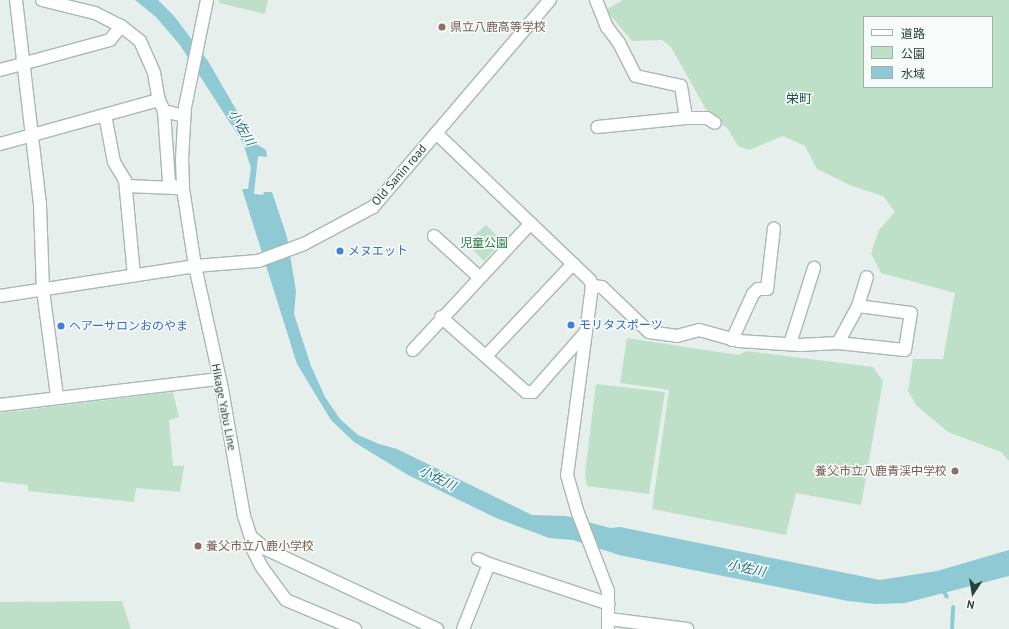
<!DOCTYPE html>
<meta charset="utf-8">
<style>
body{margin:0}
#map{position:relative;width:1009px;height:629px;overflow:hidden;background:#e6efeb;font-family:"PT Sans","Noto Sans JP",sans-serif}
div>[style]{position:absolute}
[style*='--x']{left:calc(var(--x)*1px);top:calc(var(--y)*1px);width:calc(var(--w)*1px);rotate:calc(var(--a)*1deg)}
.green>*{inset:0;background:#bfe0c8}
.water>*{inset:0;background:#8ec9d4}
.stream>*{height:4px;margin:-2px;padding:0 2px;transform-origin:2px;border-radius:2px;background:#8ec9d4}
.roads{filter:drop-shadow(1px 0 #a8b8b2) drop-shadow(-1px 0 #a8b8b2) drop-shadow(0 1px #a8b8b2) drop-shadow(0 -1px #a8b8b2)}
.minor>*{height:12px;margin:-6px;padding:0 6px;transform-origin:6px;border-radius:6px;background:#fff}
.tertiary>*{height:12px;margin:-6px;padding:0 6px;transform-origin:6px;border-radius:6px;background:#fff}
.secondary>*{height:12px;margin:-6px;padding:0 6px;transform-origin:6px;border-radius:6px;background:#fff}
.dots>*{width:11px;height:11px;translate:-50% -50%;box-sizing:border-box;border:2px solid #f7fbf9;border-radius:50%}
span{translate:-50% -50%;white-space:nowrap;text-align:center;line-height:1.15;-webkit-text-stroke:3px #f7fbf9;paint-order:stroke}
.education-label{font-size:12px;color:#785e54}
.left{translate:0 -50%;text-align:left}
.right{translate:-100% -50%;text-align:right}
.street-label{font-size:12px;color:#24423a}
.park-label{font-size:12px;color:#2d7a4b}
.shop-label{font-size:12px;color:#366cbe}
.neighbourhood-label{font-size:13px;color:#1f5548}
.water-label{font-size:13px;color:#1c6f80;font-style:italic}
.legend{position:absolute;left:863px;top:16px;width:130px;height:72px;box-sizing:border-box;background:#f7fbf9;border:1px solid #a3b1ad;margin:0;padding:5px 7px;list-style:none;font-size:12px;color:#24423a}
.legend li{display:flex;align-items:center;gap:8px;height:20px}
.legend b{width:20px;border:1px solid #a3b1ad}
.north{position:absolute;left:953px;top:573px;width:40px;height:40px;-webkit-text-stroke:3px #f7fbf9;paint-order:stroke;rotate:192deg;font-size:11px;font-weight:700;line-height:16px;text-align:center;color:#24423a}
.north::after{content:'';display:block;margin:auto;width:14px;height:18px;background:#24423a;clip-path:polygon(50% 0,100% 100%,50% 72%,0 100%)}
</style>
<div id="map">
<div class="green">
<i style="clip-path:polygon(220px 0,268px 0,265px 14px,219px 3px)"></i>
<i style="clip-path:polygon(evenodd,623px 0,1009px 0,1009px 461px,1001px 452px,948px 432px,916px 405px,908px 391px,913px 359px,943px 359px,955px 293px,881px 273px,871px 253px,879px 230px,895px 212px,883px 196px,852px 186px,817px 169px,805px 146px,783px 136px,749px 150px,738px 146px,728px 129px,708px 113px,671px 47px,662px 40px,632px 41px,606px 10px,623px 0,864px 17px,992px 17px,992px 87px,864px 87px,864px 17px)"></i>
<i style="clip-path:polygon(486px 225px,502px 241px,484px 261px,466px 243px)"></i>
<i style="clip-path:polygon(627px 338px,738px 355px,747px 351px,873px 367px,883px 381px,861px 505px,796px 493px,786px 535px,652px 509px,669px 390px,620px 383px)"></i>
<i style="clip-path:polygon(596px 384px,665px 392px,649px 494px,587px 486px,585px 474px)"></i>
<i style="clip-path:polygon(173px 392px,179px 417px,169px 420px,173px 466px,184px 466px,180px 492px,136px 488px,134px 502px,28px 491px,28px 485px,0 482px,0 413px)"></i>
<i style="clip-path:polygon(122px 601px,131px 629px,0 629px,0 602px)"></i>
</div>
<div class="water">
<i style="clip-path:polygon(135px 0,158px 0,174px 16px,208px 61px,256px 144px,266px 150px,267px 157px,258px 156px,254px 194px,263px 195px,264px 192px,272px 192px,287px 237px,296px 291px,294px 314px,311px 366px,325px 397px,340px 419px,358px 435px,379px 444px,397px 449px,532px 515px,566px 516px,610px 528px,620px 527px,880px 580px,937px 571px,1009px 550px,1009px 576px,905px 603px,876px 604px,848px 601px,619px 555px,573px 540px,549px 538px,496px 518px,408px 475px,354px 442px,331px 420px,297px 364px,242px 189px,248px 189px,251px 168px,243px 143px,180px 45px,156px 17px)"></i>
</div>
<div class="stream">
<i style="--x:942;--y:589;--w:9;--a:58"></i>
<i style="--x:952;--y:629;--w:22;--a:-87"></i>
</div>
<div class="roads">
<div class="minor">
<i style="--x:16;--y:0;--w:206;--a:83.3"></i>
<i style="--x:40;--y:205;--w:85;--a:88"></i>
<i style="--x:43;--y:290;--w:108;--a:82.5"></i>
<i style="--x:42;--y:0;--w:55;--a:13.8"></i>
<i style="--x:95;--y:13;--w:29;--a:27"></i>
<i style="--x:121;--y:26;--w:24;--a:38"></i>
<i style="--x:140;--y:41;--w:35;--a:66"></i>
<i style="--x:154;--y:73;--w:27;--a:80"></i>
<i style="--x:596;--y:0;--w:29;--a:68"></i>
<i style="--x:607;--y:27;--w:20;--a:53"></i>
<i style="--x:619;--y:43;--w:37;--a:63"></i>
<i style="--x:636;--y:76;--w:46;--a:12.5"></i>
<i style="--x:681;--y:86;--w:32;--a:81"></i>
<i style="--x:686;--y:118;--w:89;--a:174.2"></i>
<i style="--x:0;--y:70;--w:114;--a:-15.3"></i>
<i style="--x:110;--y:40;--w:18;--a:-52"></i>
<i style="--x:164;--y:111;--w:71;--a:86"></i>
<i style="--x:169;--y:182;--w:8;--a:45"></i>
<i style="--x:175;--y:188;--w:8;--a:7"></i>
<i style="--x:105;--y:115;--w:48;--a:79.2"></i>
<i style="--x:114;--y:162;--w:21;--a:59"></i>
<i style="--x:125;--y:180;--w:96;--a:84.6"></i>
<i style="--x:686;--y:118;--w:21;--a:0"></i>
<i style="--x:707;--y:118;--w:9;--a:32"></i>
<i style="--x:436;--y:133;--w:213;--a:43.7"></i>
<i style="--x:590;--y:280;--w:6;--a:72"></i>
<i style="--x:592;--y:286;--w:191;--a:97.5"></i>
<i style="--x:567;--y:475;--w:40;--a:74"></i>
<i style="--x:578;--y:513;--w:84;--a:69"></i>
<i style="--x:608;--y:591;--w:38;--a:90"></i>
<i style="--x:0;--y:144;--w:165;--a:-15.5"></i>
<i style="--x:159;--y:100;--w:12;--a:66"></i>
<i style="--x:164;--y:111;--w:21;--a:14"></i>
<i style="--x:126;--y:186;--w:49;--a:2.3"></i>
<i style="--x:434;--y:236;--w:61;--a:42.3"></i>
<i style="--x:592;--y:286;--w:10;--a:6"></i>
<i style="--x:602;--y:287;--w:65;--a:43.8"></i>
<i style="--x:649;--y:332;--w:28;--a:8"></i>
<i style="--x:677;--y:336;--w:23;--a:-15"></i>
<i style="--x:699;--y:330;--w:41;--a:15.4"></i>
<i style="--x:739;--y:341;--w:61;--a:3.8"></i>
<i style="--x:800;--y:345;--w:38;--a:-3"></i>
<i style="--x:838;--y:343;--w:67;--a:6"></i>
<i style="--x:905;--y:350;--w:37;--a:-81"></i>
<i style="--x:911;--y:313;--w:53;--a:-172.5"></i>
<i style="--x:441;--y:317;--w:113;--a:41.4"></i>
<i style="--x:526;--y:392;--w:7;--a:0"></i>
<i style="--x:533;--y:392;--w:77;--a:-48.7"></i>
<i style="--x:732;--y:340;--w:51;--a:-65.5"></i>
<i style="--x:753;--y:294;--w:7;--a:-45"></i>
<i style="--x:758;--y:289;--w:9;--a:0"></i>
<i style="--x:767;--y:289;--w:61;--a:-83.5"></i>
<i style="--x:838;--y:343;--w:42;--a:-61.6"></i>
<i style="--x:858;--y:306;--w:30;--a:-73"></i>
<i style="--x:790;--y:344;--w:80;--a:-72.5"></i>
<i style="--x:413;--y:350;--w:173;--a:-47.1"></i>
<i style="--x:486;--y:356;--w:127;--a:-46.6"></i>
<i style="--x:0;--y:405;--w:221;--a:-6.8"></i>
<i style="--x:251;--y:537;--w:13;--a:81"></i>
<i style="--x:253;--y:550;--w:18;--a:63"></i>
<i style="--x:261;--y:566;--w:42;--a:53.7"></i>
<i style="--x:286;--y:600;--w:75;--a:22.8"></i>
<i style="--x:478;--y:559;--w:12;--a:24"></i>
<i style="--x:609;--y:619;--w:79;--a:7.3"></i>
<i style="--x:463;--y:629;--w:70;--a:-68.2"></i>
<i style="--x:489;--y:564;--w:126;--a:18.4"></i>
</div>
<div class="tertiary">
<i style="--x:207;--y:0;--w:109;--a:101.6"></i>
<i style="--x:185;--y:107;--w:52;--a:93.3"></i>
<i style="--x:182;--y:159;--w:30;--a:88"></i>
<i style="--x:183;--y:189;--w:78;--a:81.1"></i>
<i style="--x:195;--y:266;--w:63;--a:-4.5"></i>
<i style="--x:258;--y:261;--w:49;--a:-20.3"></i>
<i style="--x:304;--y:244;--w:78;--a:-28.2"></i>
<i style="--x:373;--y:207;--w:272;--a:-49.5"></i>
</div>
<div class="secondary">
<i style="--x:0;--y:296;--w:197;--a:-8.7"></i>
<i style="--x:195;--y:266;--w:126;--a:77.6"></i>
<i style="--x:222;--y:389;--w:129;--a:80.2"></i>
<i style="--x:244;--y:516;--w:22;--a:72"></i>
<i style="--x:251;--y:537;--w:19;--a:39"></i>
<i style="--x:266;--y:549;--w:189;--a:25.1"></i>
</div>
</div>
<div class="dots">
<i style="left:442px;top:27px;background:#8d6e63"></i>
<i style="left:340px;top:251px;background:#3f7fe0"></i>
<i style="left:571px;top:325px;background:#3f7fe0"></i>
<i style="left:61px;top:326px;background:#3f7fe0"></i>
<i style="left:955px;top:471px;background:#8d6e63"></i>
<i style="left:198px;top:546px;background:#8d6e63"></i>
</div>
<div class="education-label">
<span class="left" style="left:450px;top:27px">県立八鹿高等学校</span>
<span class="right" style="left:947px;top:471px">養父市立八鹿青渓中学校</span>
<span class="left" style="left:206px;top:546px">養父市立八鹿小学校</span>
</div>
<div class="street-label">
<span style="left:399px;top:175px;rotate:-49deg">Old Sanin road</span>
<span style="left:224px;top:407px;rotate:79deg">Hikage Yabu Line</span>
</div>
<div class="park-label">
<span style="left:484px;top:243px">児童公園</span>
</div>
<div class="shop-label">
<span class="left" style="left:348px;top:251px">メヌエット</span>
<span class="left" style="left:579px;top:325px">モリタスポーツ</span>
<span class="left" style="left:69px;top:326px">ヘアーサロンおのやま</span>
</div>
<div class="neighbourhood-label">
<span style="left:799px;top:99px">栄町</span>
</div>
<div class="water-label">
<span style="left:241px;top:128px;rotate:60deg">小佐川</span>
<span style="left:437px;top:479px;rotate:26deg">小佐川</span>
<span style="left:746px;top:569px;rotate:12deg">小佐川</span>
</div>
<ul class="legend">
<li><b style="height:5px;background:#fff"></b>道路</li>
<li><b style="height:11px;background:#bfe0c8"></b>公園</li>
<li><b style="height:11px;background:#8ec9d4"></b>水域</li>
</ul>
<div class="north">N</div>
</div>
